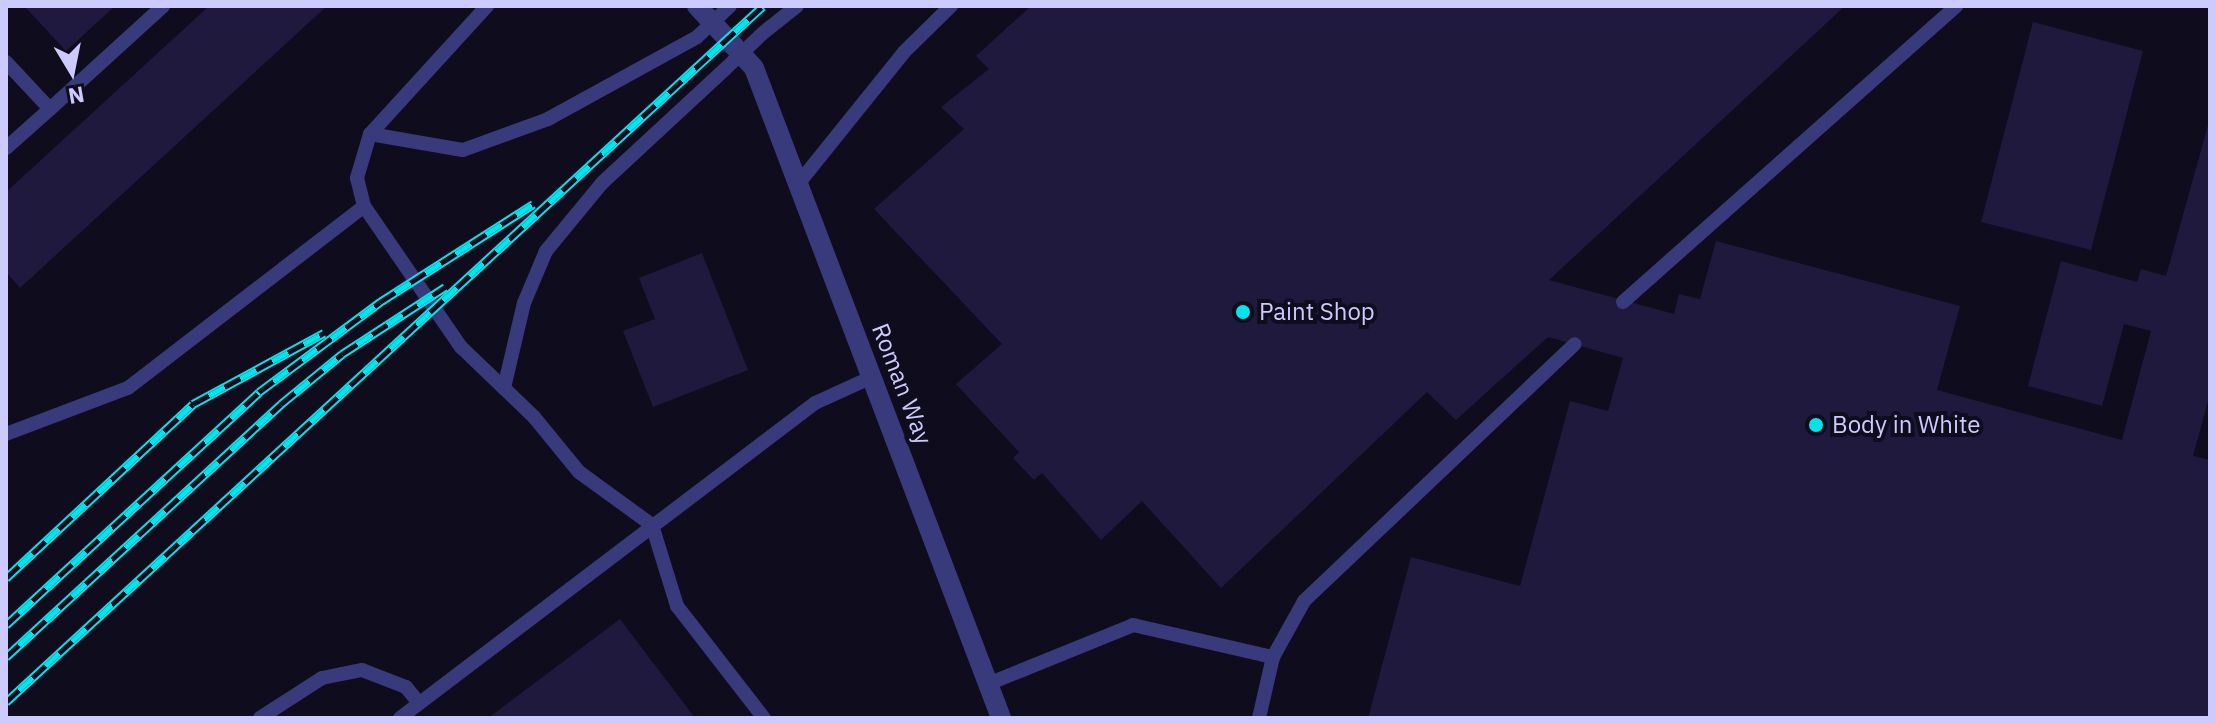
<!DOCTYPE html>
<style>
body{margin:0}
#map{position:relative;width:2216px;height:724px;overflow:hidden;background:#0e0c1d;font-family:"IBM Plex Sans",sans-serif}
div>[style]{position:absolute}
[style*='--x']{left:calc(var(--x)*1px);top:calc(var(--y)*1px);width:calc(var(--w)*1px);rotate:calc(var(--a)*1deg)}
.building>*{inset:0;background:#1e193d}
.lane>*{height:14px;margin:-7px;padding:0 7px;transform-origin:7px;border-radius:7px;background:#393a7b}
.street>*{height:20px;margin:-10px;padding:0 10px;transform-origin:10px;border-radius:10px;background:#393a7b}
.rail>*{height:9px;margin-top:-4.5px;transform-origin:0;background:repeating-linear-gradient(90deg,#0e0c1d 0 18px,#07e3ec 0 36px);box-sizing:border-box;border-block:2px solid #07e3ec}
.lane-bridge>*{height:14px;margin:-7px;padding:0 7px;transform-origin:7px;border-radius:7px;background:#393a7b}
.dots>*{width:22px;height:22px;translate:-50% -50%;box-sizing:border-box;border:4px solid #0e0c1d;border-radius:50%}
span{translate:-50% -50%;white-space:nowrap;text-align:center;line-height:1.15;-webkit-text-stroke:8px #0e0c1d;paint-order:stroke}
.poi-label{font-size:24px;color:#cdcafd}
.left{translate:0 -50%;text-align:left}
.street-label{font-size:24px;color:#cdcafd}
.frame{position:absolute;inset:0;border:8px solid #cdcafd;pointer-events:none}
.north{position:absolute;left:32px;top:32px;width:80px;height:80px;-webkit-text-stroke:6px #0e0c1d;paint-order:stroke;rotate:170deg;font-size:22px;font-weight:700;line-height:32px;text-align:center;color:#cdcafd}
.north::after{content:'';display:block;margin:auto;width:28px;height:36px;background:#cdcafd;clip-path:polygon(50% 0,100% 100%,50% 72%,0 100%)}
</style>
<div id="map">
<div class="building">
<i style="clip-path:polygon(24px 6px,115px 6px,66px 51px)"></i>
<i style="clip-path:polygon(209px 6px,327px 6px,20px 288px,6px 272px,6px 192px)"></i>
<i style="clip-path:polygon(1031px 6px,1845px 6px,1549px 280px,1674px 314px,1679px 294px,1700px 299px,1716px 241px,1960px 306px,1937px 390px,2122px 440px,2151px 331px,2124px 324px,2102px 406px,2028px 386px,2061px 261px,2137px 282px,2141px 269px,2166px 276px,2210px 118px,2210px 394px,2193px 456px,2210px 460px,2210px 718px,1368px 718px,1411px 557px,1520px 586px,1570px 401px,1608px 411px,1623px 358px,1548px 337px,1456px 420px,1427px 392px,1221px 588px,1142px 501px,1101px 540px,1042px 473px,1034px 480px,1013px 458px,1019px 452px,956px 384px,1002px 344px,874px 209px,964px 129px,941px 107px,989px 69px,976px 56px)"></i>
<i style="clip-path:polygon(2033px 22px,2143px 51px,2091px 250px,1981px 222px)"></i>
<i style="clip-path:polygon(702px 253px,748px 370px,653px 407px,623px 331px,655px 319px,639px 278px)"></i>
<i style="clip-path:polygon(620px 619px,695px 718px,488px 718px)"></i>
</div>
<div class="lane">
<i style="--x:487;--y:6;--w:173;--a:132.4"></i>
<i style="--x:370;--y:134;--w:46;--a:106.5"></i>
<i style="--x:357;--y:178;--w:29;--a:76"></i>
<i style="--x:364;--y:206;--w:171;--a:55.5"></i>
<i style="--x:461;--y:347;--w:101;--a:43.8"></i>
<i style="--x:534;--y:417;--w:71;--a:50.7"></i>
<i style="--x:579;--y:472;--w:90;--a:36"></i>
<i style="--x:652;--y:525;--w:85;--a:72.8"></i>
<i style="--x:677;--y:606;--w:142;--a:52.2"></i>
<i style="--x:763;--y:33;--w:43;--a:-38.5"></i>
<i style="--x:6;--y:62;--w:64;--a:46.9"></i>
<i style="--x:50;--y:109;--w:59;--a:138.4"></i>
<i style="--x:50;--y:109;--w:153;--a:-42.3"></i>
<i style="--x:370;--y:134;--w:94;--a:9.8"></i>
<i style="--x:463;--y:150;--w:90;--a:-20"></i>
<i style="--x:548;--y:119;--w:170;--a:-28.8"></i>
<i style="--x:798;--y:184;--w:169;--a:-51.2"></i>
<i style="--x:904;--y:52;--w:66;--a:-44.4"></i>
<i style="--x:1623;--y:302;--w:446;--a:-41.6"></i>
<i style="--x:504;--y:388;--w:87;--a:-76.8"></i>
<i style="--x:524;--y:303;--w:56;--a:-67.1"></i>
<i style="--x:546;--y:251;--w:88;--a:-50.5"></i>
<i style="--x:602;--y:183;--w:168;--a:-42.8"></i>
<i style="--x:6;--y:434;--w:130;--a:-20.7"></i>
<i style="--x:128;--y:388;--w:298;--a:-37.6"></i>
<i style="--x:988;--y:684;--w:157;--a:-22.1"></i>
<i style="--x:1133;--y:625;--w:144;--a:12.9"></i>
<i style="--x:260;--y:718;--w:74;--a:-32.8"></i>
<i style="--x:322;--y:678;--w:41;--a:-11.3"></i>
<i style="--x:362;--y:670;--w:47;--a:21.1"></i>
<i style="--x:406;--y:687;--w:21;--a:51"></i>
<i style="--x:400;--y:718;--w:521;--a:-37.2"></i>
<i style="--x:815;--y:403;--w:63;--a:-24.5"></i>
<i style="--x:1259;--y:718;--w:63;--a:-77.1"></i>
<i style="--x:1273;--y:657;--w:64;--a:-61"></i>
<i style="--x:1304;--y:601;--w:373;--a:-43.5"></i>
</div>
<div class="street">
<i style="--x:697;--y:6;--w:84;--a:47.4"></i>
<i style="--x:754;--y:68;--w:695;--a:69.19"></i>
</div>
<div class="rail">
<i style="--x:6;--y:578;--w:255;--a:-42.9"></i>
<i style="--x:193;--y:404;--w:149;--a:-28.5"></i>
<i style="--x:6;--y:625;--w:344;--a:-42.6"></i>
<i style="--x:259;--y:392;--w:151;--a:-36.6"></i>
<i style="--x:380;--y:302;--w:182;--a:-32.6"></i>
<i style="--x:6;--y:657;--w:374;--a:-42.6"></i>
<i style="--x:281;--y:404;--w:79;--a:-39.3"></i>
<i style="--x:342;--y:354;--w:123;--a:-33"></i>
<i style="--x:6;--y:702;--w:1028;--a:-42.6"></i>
</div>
<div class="lane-bridge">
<i style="--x:697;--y:37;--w:45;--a:-43.2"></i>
<i style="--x:725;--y:69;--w:52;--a:-43.5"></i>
</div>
<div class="dots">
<i style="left:1243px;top:312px;background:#07e3ec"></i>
<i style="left:1816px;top:425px;background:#07e3ec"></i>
</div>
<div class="poi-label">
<span class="left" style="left:1259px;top:312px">Paint Shop</span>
<span class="left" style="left:1832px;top:425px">Body in White</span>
</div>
<div class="street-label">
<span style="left:902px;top:384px;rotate:69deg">Roman Way</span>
</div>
<div class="frame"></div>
<div class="north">N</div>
</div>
